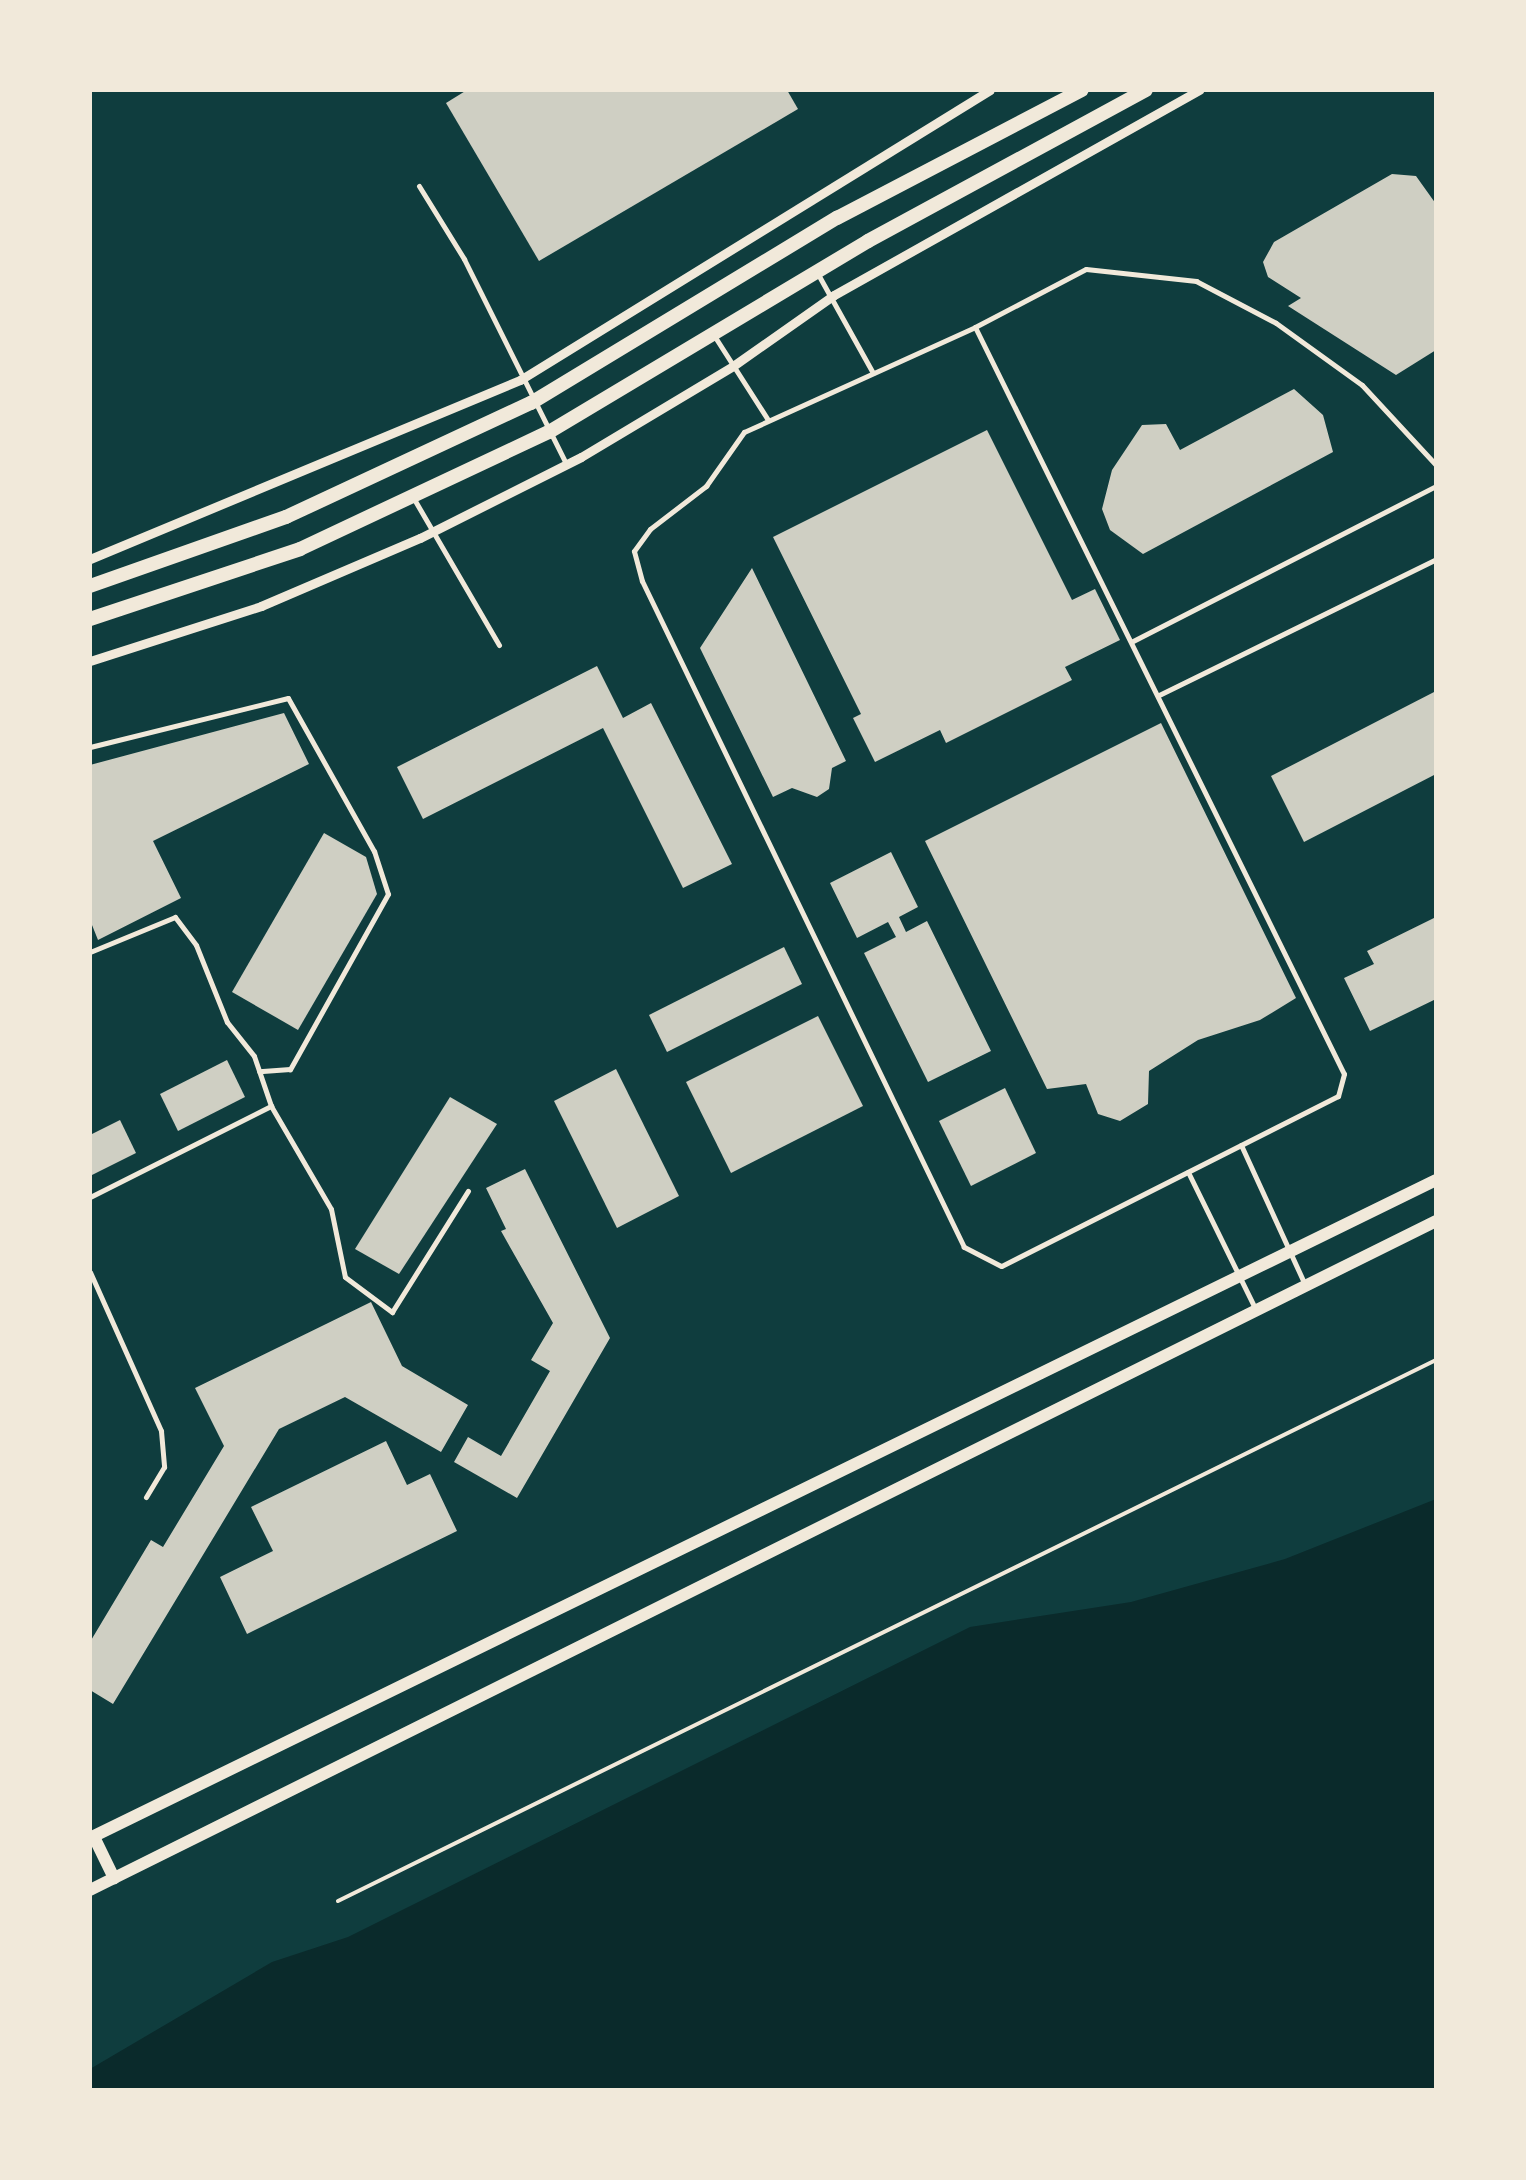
<!DOCTYPE html>
<style>
body{margin:0}
#map{position:relative;width:1526px;height:2180px;overflow:hidden;background:#0f3d3e;font-family:Roboto,sans-serif}
div>[style]{position:absolute}
[style*='--x']{left:calc(var(--x)*1px);top:calc(var(--y)*1px);width:calc(var(--w)*1px);rotate:calc(var(--a)*1deg)}
.water>*{inset:0;background:#0a2a2b}
.building>*{inset:0;background:#cfcfc3}
.path>*{height:4px;margin:-2px;padding:0 2px;transform-origin:2px;border-radius:2px;background:#f1e9da}
.service>*{height:5px;margin:-2.5px;padding:0 2.5px;transform-origin:2.5px;border-radius:2.5px;background:#f1e9da}
.minor>*{height:9px;margin:-4.5px;padding:0 4.5px;transform-origin:4.5px;border-radius:4.5px;background:#f1e9da}
.secondary>*{height:12px;margin:-6px;padding:0 6px;transform-origin:6px;border-radius:6px;background:#f1e9da}
.primary>*{height:14px;margin:-7px;padding:0 7px;transform-origin:7px;border-radius:7px;background:#f1e9da}
span{translate:-50% -50%;white-space:nowrap;text-align:center;line-height:1.15;-webkit-text-stroke:9px #f1e9da;paint-order:stroke}
.frame{position:absolute;inset:0;border:92px solid #f1e9da;pointer-events:none}
</style>
<div id="map">
<div class="water">
<i style="clip-path:polygon(1436px 1499px,1436px 2090px,90px 2090px,90px 2069px,272px 1962px,348px 1937px,970px 1627px,1131px 1602px,1285px 1559px)"></i>
</div>
<div class="building">
<i style="clip-path:polygon(467px 90px,787px 90px,798px 109px,539px 261px,446px 103px)"></i>
<i style="clip-path:polygon(1392px 174px,1416px 176px,1436px 204px,1436px 350px,1396px 375px,1288px 306px,1301px 298px,1268px 277px,1263px 262px,1274px 242px)"></i>
<i style="clip-path:polygon(1294px 389px,1323px 415px,1333px 452px,1143px 554px,1110px 530px,1102px 509px,1112px 470px,1142px 425px,1166px 424px,1180px 450px)"></i>
<i style="clip-path:polygon(987px 430px,1072px 600px,1095px 589px,1120px 640px,1065px 667px,1072px 680px,946px 743px,940px 730px,875px 762px,853px 718px,861px 714px,773px 537px)"></i>
<i style="clip-path:polygon(752px 568px,846px 761px,832px 768px,829px 789px,817px 797px,792px 788px,773px 797px,700px 648px)"></i>
<i style="clip-path:polygon(597px 666px,623px 718px,651px 703px,732px 864px,683px 888px,603px 728px,423px 819px,397px 767px)"></i>
<i style="clip-path:polygon(1436px 691px,1436px 774px,1304px 842px,1271px 776px)"></i>
<i style="clip-path:polygon(284px 713px,309px 764px,153px 841px,181px 898px,98px 940px,90px 920px,90px 765px)"></i>
<i style="clip-path:polygon(1161px 723px,1296px 998px,1260px 1020px,1198px 1040px,1149px 1071px,1148px 1104px,1120px 1121px,1098px 1114px,1086px 1084px,1047px 1089px,925px 841px)"></i>
<i style="clip-path:polygon(324px 833px,366px 857px,377px 894px,298px 1030px,232px 992px)"></i>
<i style="clip-path:polygon(891px 852px,918px 907px,899px 917px,906px 932px,927px 921px,991px 1051px,928px 1082px,864px 953px,896px 937px,888px 922px,857px 938px,830px 883px)"></i>
<i style="clip-path:polygon(1436px 917px,1436px 999px,1370px 1031px,1344px 978px,1374px 964px,1367px 951px)"></i>
<i style="clip-path:polygon(784px 947px,802px 984px,667px 1052px,649px 1015px)"></i>
<i style="clip-path:polygon(818px 1016px,863px 1106px,731px 1173px,686px 1082px)"></i>
<i style="clip-path:polygon(227px 1060px,245px 1097px,178px 1131px,160px 1094px)"></i>
<i style="clip-path:polygon(616px 1069px,679px 1196px,617px 1228px,554px 1101px)"></i>
<i style="clip-path:polygon(1005px 1088px,1036px 1153px,971px 1186px,939px 1121px)"></i>
<i style="clip-path:polygon(450px 1097px,497px 1124px,399px 1274px,355px 1249px)"></i>
<i style="clip-path:polygon(120px 1120px,136px 1153px,90px 1176px,90px 1135px)"></i>
<i style="clip-path:polygon(525px 1169px,610px 1338px,517px 1498px,454px 1462px,468px 1437px,501px 1456px,550px 1371px,531px 1360px,553px 1323px,501px 1231px,506px 1229px,486px 1188px)"></i>
<i style="clip-path:polygon(371px 1302px,402px 1366px,468px 1405px,441px 1452px,345px 1397px,279px 1429px,113px 1704px,90px 1690px,90px 1642px,151px 1540px,163px 1547px,224px 1446px,195px 1388px)"></i>
<i style="clip-path:polygon(386px 1441px,407px 1485px,430px 1474px,457px 1531px,247px 1634px,220px 1577px,273px 1551px,251px 1507px)"></i>
</div>
<div class="path">
<i style="--x:338;--y:1901;--w:1224;--a:-26.23"></i>
</div>
<div class="service">
<i style="--x:419;--y:186;--w:86;--a:58.3"></i>
<i style="--x:464;--y:259;--w:229;--a:63.5"></i>
<i style="--x:819;--y:276;--w:111;--a:60.9"></i>
<i style="--x:975;--y:327;--w:833;--a:63.71"></i>
<i style="--x:1344;--y:1074;--w:23;--a:105"></i>
<i style="--x:1338;--y:1096;--w:377;--a:153.2"></i>
<i style="--x:1001;--y:1266;--w:42;--a:-152.8"></i>
<i style="--x:964;--y:1247;--w:740;--a:-115.8"></i>
<i style="--x:642;--y:581;--w:31;--a:-105"></i>
<i style="--x:634;--y:551;--w:27;--a:-54"></i>
<i style="--x:650;--y:529;--w:71;--a:-37.5"></i>
<i style="--x:706;--y:486;--w:66;--a:-54.9"></i>
<i style="--x:744;--y:432;--w:254;--a:-24.4"></i>
<i style="--x:975;--y:327;--w:125;--a:-27.6"></i>
<i style="--x:1086;--y:269;--w:111;--a:6.2"></i>
<i style="--x:1196;--y:281;--w:90;--a:27.7"></i>
<i style="--x:1276;--y:323;--w:106;--a:35.8"></i>
<i style="--x:1362;--y:385;--w:109;--a:47.2"></i>
<i style="--x:715;--y:337;--w:98;--a:57.4"></i>
<i style="--x:414;--y:499;--w:169;--a:59.8"></i>
<i style="--x:1133;--y:641;--w:340;--a:-27.1"></i>
<i style="--x:1159;--y:695;--w:309;--a:-26.1"></i>
<i style="--x:90;--y:747;--w:204;--a:-13.9"></i>
<i style="--x:288;--y:698;--w:176;--a:60.7"></i>
<i style="--x:374;--y:851;--w:45;--a:72"></i>
<i style="--x:388;--y:894;--w:201;--a:119.2"></i>
<i style="--x:290;--y:1069;--w:31;--a:176"></i>
<i style="--x:90;--y:952;--w:92;--a:-22.4"></i>
<i style="--x:175;--y:917;--w:35;--a:53"></i>
<i style="--x:196;--y:945;--w:83;--a:68.1"></i>
<i style="--x:227;--y:1022;--w:43;--a:51.5"></i>
<i style="--x:254;--y:1056;--w:53;--a:71.2"></i>
<i style="--x:271;--y:1106;--w:119;--a:59.8"></i>
<i style="--x:331;--y:1209;--w:69;--a:78.4"></i>
<i style="--x:345;--y:1277;--w:59;--a:36.7"></i>
<i style="--x:392;--y:1312;--w:143;--a:-57.9"></i>
<i style="--x:1241;--y:1145;--w:154;--a:65.4"></i>
<i style="--x:1188;--y:1172;--w:152;--a:63.8"></i>
<i style="--x:90;--y:1197;--w:203;--a:-26.7"></i>
<i style="--x:90;--y:1272;--w:174;--a:65.9"></i>
<i style="--x:161;--y:1431;--w:36;--a:85"></i>
<i style="--x:164;--y:1467;--w:35;--a:121"></i>
</div>
<div class="minor">
<i style="--x:90;--y:559;--w:466;--a:-22.6"></i>
<i style="--x:520;--y:380;--w:552;--a:-31.68"></i>
<i style="--x:90;--y:661;--w:180;--a:-17.8"></i>
<i style="--x:261;--y:606;--w:173;--a:-23.2"></i>
<i style="--x:420;--y:538;--w:180;--a:-26.7"></i>
<i style="--x:581;--y:457;--w:177;--a:-30.9"></i>
<i style="--x:733;--y:366;--w:123;--a:-35.1"></i>
<i style="--x:834;--y:295;--w:419;--a:-29.3"></i>
</div>
<div class="secondary">
<i style="--x:94;--y:1837;--w:46;--a:64"></i>
<i style="--x:90;--y:1838;--w:1498;--a:-26.05"></i>
<i style="--x:90;--y:1890;--w:1503;--a:-26.43"></i>
</div>
<div class="primary">
<i style="--x:90;--y:586;--w:208;--a:-19.4"></i>
<i style="--x:286;--y:517;--w:270;--a:-25"></i>
<i style="--x:531;--y:403;--w:358;--a:-31.2"></i>
<i style="--x:837;--y:218;--w:276;--a:-27.6"></i>
<i style="--x:90;--y:619;--w:221;--a:-18.4"></i>
<i style="--x:300;--y:549;--w:275;--a:-25.2"></i>
<i style="--x:549;--y:432;--w:372;--a:-30.9"></i>
<i style="--x:868;--y:241;--w:316;--a:-28.5"></i>
</div>
<div class="frame"></div>
</div>
